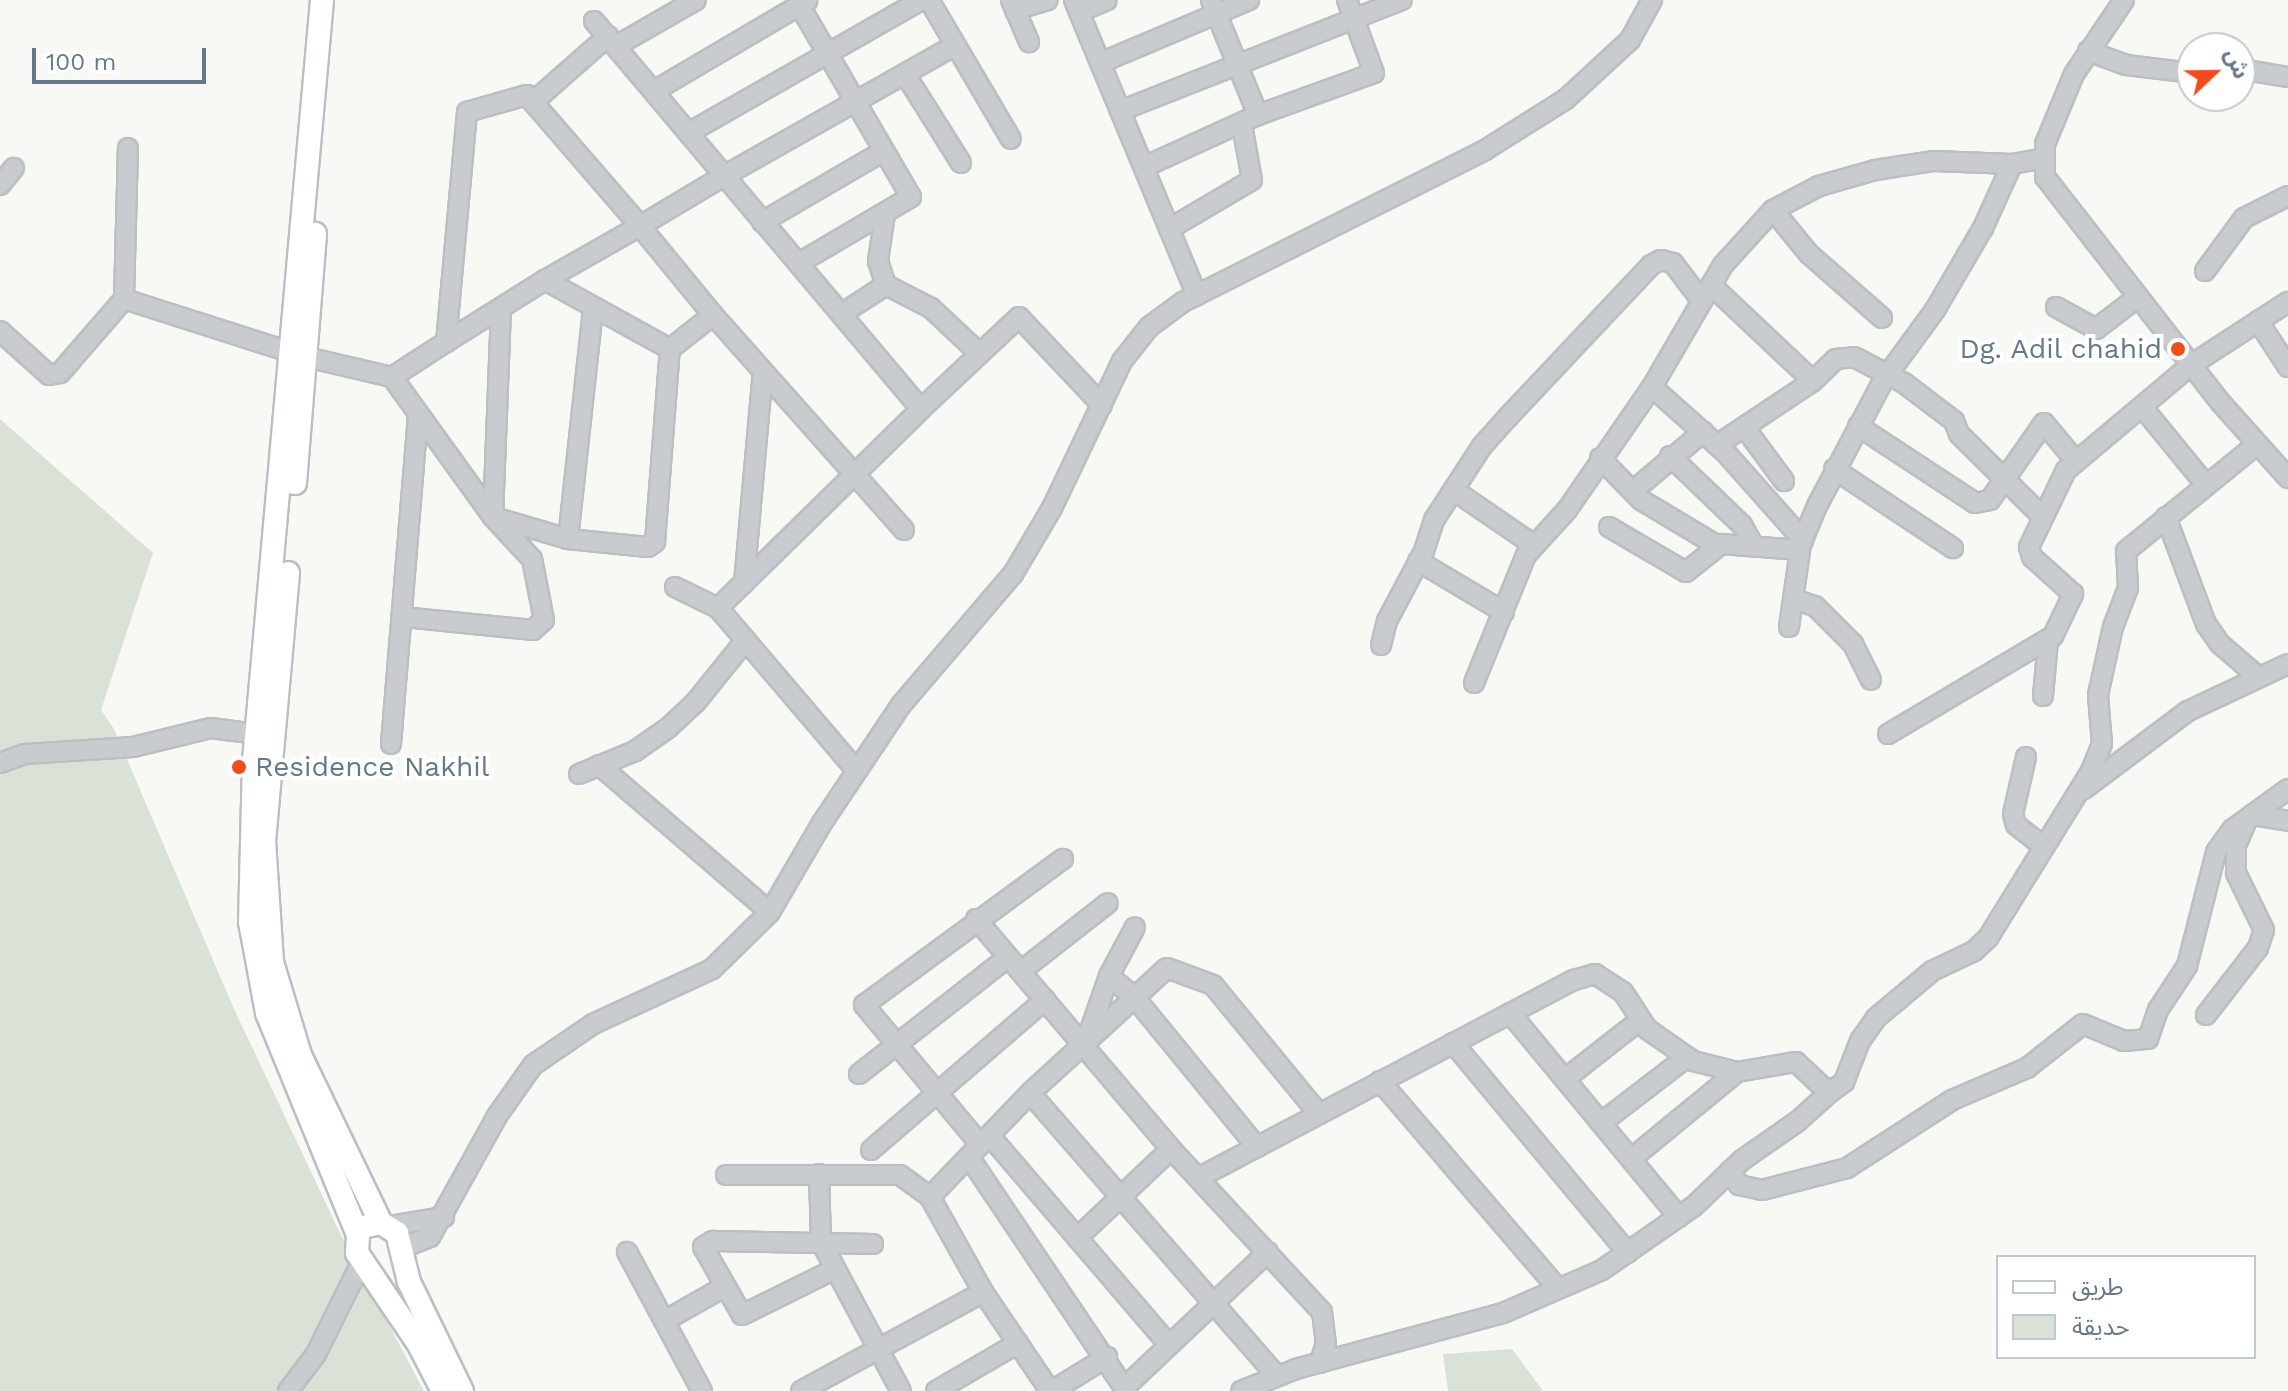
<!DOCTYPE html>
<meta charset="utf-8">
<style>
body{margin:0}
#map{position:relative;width:2288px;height:1391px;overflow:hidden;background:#f8f8f5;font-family:"Work Sans","Noto Sans Arabic",sans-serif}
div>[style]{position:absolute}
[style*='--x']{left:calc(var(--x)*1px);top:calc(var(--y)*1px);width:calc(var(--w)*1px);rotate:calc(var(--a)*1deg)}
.green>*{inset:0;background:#dae1d6}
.roads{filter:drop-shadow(2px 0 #bbbfc3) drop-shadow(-2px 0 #bbbfc3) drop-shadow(0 2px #bbbfc3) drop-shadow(0 -2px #bbbfc3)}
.minor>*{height:18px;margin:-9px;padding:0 9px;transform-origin:9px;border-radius:9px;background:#c8cccf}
.major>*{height:22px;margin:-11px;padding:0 11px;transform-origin:11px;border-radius:11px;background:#fff}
.dots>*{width:22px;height:22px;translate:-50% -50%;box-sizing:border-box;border:4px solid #fff;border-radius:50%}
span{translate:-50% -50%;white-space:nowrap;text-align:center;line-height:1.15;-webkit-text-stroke:8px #fff;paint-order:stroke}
.poi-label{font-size:28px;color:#657989}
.right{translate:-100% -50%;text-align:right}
.left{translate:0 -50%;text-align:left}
.legend{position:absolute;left:1996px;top:1255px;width:260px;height:104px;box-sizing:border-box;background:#fff;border:2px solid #c1c9d0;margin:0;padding:10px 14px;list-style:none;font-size:24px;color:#657989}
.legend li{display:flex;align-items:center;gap:16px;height:40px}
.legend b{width:40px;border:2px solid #c1c9d0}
.north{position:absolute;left:2176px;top:32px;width:80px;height:80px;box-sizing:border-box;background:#fff;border:2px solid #c1c9d0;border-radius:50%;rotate:68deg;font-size:22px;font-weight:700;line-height:32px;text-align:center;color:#657989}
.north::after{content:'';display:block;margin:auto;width:28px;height:36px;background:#f34b1b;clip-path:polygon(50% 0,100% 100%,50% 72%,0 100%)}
.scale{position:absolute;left:32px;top:48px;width:174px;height:36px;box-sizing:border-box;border:4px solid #657989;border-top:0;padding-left:10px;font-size:24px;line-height:28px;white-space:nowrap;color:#657989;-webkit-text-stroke:6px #fff;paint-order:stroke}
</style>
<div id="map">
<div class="green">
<i style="clip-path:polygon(0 419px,153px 553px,101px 710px,114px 729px,234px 1009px,339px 1231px,424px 1391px,0 1391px)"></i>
<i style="clip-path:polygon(1512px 1349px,1543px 1391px,1448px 1391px,1443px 1354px)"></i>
</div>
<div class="roads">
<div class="minor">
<i style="--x:929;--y:0;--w:161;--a:59.5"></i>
<i style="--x:1011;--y:0;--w:46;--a:66.8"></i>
<i style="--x:1074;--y:0;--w:320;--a:67.4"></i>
<i style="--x:1211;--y:0;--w:124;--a:67.8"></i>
<i style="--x:2124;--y:0;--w:89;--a:124"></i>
<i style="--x:2074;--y:74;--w:76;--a:112.5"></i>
<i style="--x:2045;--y:144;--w:33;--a:90"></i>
<i style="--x:2045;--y:177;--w:286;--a:52.1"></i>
<i style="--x:2221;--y:403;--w:101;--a:48.2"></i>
<i style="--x:1015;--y:10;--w:34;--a:-17"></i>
<i style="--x:1079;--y:12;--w:30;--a:-23"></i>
<i style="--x:594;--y:21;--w:507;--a:49.88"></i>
<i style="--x:921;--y:409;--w:134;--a:-43.2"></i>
<i style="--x:1019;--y:317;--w:121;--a:46.7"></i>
<i style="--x:616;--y:46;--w:92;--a:-29.9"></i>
<i style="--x:2088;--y:51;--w:40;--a:20.2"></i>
<i style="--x:2126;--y:65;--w:66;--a:6.9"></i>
<i style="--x:1100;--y:63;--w:162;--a:-22.9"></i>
<i style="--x:2240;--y:69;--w:49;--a:9.5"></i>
<i style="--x:905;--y:74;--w:105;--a:57.8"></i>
<i style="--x:654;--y:91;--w:178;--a:-30.5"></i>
<i style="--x:533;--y:102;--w:100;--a:-41.3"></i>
<i style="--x:1120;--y:111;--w:303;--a:-21.5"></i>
<i style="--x:690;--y:132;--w:266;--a:-29.7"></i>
<i style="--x:1144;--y:167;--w:125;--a:-24.5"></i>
<i style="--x:1258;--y:115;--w:123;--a:-19.9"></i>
<i style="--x:1374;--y:73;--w:78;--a:-110.3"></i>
<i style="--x:0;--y:185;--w:22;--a:-51"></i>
<i style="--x:1773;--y:210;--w:57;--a:50.7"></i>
<i style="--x:1809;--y:254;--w:97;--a:41.2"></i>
<i style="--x:885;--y:214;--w:48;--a:98.5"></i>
<i style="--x:878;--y:261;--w:25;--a:72"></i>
<i style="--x:886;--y:285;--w:51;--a:27.1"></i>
<i style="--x:931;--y:308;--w:67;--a:43.2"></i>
<i style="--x:762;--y:222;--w:141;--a:-30.2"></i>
<i style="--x:1169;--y:229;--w:96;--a:-30.6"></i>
<i style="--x:1252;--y:180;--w:56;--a:-100.3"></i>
<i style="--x:799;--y:263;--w:130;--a:-30.5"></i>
<i style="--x:911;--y:197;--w:221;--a:-120.2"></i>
<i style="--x:2205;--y:271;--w:66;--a:-53.7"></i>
<i style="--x:2244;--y:218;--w:49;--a:-26.6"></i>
<i style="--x:545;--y:280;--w:143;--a:28.9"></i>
<i style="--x:670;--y:349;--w:55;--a:-38.3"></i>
<i style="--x:1711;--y:285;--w:140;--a:43.3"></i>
<i style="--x:124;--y:299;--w:191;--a:17.7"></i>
<i style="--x:306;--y:357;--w:88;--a:13.1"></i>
<i style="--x:392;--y:377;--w:64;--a:-32.9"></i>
<i style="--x:2056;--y:307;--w:46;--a:28.8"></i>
<i style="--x:2096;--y:329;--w:53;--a:-37.3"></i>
<i style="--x:843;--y:313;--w:51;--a:-33.1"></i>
<i style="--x:2258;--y:321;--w:55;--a:56.9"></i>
<i style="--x:0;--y:331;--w:66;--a:41.9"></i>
<i style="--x:49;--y:375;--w:11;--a:-10"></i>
<i style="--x:60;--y:373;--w:98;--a:-49.1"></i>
<i style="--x:124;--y:299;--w:151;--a:-88.5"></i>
<i style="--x:392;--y:377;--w:173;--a:54.2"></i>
<i style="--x:493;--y:517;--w:57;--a:47.1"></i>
<i style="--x:532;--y:559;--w:62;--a:78.9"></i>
<i style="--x:544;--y:620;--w:15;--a:138"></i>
<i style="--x:533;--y:630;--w:132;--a:-174.3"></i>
<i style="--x:1652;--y:387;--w:98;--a:41.7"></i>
<i style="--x:1725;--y:452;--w:118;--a:48.4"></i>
<i style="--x:2143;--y:408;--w:99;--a:50.7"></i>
<i style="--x:1858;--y:426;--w:140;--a:33.3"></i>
<i style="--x:1975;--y:503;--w:15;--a:-11"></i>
<i style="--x:1990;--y:500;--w:94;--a:-55"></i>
<i style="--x:2044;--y:423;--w:47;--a:50.2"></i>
<i style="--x:1745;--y:428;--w:66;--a:53.7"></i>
<i style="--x:1717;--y:445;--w:115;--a:-33.7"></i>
<i style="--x:1813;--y:381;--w:32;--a:-44"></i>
<i style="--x:1836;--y:359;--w:18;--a:-6"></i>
<i style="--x:1854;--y:357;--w:56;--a:27.5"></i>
<i style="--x:1904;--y:383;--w:63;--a:37.2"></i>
<i style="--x:1954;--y:421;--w:14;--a:69"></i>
<i style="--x:1959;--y:434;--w:117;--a:44.7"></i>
<i style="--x:1670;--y:456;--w:100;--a:43.8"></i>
<i style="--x:1742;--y:525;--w:21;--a:61"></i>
<i style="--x:1600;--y:458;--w:59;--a:45.7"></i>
<i style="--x:1641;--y:500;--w:90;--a:30.9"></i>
<i style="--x:1834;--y:469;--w:143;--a:33.6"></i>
<i style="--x:1455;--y:491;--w:96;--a:34.4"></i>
<i style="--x:1633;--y:491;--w:92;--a:-40.1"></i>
<i style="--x:493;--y:517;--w:78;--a:16.3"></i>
<i style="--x:568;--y:539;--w:80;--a:5.7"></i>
<i style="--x:648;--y:547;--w:9;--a:-36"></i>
<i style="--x:655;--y:542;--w:194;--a:-85.6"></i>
<i style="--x:493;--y:517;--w:208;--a:-87.8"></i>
<i style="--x:2166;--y:517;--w:114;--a:69.5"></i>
<i style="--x:2206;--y:624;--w:24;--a:55"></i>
<i style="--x:2220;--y:644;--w:48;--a:40.7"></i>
<i style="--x:1609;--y:527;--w:89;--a:30.3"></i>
<i style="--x:1686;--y:572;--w:45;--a:-38.7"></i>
<i style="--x:1721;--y:544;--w:79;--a:4.3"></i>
<i style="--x:904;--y:530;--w:288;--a:-131.6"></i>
<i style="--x:713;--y:315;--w:115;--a:-129.4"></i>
<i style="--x:640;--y:226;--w:173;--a:-130.8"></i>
<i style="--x:527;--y:95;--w:62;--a:164.2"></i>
<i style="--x:467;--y:112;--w:231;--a:95.2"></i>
<i style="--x:446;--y:342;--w:117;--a:-32.1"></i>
<i style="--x:545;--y:280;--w:109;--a:-29.6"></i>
<i style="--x:640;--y:226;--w:98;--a:-30.8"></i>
<i style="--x:724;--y:176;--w:264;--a:-29.5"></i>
<i style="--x:568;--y:539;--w:232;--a:-83.8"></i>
<i style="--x:1418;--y:561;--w:100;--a:30.7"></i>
<i style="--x:744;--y:583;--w:212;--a:-84.9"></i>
<i style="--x:675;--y:587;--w:48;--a:26"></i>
<i style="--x:1793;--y:599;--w:23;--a:18"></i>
<i style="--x:1815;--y:606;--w:54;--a:45"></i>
<i style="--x:1853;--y:644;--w:40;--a:63.4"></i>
<i style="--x:1789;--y:627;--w:84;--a:-81.8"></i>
<i style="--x:1801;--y:544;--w:41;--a:-67.2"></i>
<i style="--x:1817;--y:506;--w:141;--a:-62.2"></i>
<i style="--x:1883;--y:381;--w:88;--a:-53.8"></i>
<i style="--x:1935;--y:310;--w:95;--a:-59.7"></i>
<i style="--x:1983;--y:228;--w:70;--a:-65.6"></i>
<i style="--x:1381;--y:645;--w:25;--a:-76"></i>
<i style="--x:1387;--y:621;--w:79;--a:-62.1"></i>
<i style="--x:1424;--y:551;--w:33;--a:-72"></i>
<i style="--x:1434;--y:520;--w:88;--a:-57"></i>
<i style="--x:1482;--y:446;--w:39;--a:-48"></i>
<i style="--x:1508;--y:417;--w:209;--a:-46.7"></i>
<i style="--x:1651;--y:265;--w:11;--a:-27"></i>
<i style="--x:1661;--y:260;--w:12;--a:14"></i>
<i style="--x:1673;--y:263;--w:46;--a:52.9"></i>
<i style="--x:1474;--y:683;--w:138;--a:-67.9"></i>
<i style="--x:1526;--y:555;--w:61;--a:-47.7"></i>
<i style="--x:1567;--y:510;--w:150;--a:-55.4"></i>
<i style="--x:1652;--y:387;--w:141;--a:-59.8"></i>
<i style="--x:1723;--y:265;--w:74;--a:-47.7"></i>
<i style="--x:1773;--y:210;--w:52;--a:-27.6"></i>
<i style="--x:1819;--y:186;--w:58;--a:-15.9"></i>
<i style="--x:1875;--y:170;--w:60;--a:-8.7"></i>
<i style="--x:1934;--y:161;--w:78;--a:2.2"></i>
<i style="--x:2012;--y:164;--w:29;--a:-10"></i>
<i style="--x:2043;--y:696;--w:56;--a:-84.9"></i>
<i style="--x:1888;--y:734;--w:192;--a:-30.7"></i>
<i style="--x:2053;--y:636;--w:47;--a:-64.5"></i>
<i style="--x:2073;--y:594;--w:55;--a:-137.9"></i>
<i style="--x:2032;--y:557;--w:10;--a:-107"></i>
<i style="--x:2029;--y:547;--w:85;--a:-64.3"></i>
<i style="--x:2066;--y:470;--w:163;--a:-40"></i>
<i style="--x:2191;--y:365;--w:116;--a:-33"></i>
<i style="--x:391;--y:744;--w:331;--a:-85.3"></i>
<i style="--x:2026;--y:757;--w:58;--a:102.8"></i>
<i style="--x:2013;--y:814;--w:11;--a:75"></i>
<i style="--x:2016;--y:825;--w:34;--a:38"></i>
<i style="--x:0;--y:763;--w:27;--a:-20"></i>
<i style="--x:25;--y:754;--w:108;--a:-3.7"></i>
<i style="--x:133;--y:747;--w:80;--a:-13.7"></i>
<i style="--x:211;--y:728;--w:45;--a:7.6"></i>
<i style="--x:599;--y:765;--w:225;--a:40.7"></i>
<i style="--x:856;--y:770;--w:213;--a:-130.4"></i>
<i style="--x:718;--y:608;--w:284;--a:-44.4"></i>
<i style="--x:579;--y:774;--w:61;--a:-22.3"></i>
<i style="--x:635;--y:751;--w:40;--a:-34.9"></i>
<i style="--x:668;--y:728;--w:37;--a:-43"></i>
<i style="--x:695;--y:703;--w:80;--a:-51.1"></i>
<i style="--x:2084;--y:789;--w:130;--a:-36.9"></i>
<i style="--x:2188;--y:711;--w:110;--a:-25.2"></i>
<i style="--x:2252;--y:815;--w:36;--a:9"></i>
<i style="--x:976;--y:919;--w:302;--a:49.7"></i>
<i style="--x:1171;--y:1149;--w:222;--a:47.2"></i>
<i style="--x:1322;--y:1312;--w:31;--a:83"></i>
<i style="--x:1326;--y:1343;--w:21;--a:107"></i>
<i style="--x:1021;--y:971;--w:110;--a:-38"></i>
<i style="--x:1109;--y:976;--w:34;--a:40"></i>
<i style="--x:1135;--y:998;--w:193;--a:50.7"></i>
<i style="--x:1510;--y:1013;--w:265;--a:50.4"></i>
<i style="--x:2206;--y:1015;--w:85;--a:-52.2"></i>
<i style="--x:2258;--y:948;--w:19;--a:-72"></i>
<i style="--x:2264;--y:930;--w:64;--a:-116.2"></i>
<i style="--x:2236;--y:873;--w:28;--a:-90"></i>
<i style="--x:2236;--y:845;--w:24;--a:-66"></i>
<i style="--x:1086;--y:1042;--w:70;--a:-70.8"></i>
<i style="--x:1109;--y:976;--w:55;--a:-62"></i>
<i style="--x:1453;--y:1043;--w:273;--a:50.2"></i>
<i style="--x:859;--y:1074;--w:189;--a:-38.1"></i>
<i style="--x:1565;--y:1079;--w:94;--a:-38.1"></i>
<i style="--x:1380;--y:1081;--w:270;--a:49.4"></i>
<i style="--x:1030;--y:1093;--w:376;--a:48.9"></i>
<i style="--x:1829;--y:1093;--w:19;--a:-36"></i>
<i style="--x:1844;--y:1082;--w:44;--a:-68.7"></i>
<i style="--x:1860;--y:1041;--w:28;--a:-55"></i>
<i style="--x:1876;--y:1018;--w:73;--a:-40"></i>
<i style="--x:1932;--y:971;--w:47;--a:-25.5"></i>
<i style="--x:1974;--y:951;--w:19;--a:-43"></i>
<i style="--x:1988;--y:938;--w:196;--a:-58.3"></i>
<i style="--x:2091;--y:771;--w:29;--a:-68"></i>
<i style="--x:2102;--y:744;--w:49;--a:-94.7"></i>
<i style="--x:2098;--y:695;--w:70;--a:-77.6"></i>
<i style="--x:2113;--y:627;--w:42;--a:-69"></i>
<i style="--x:2128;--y:588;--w:37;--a:-93"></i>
<i style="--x:2126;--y:551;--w:169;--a:-39.2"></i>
<i style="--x:1601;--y:1123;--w:108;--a:-37.5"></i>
<i style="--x:990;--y:1136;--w:274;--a:49.4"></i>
<i style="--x:979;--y:1143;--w:180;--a:-129.8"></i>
<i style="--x:864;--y:1005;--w:247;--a:-36.3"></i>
<i style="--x:871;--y:1150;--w:230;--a:-40.8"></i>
<i style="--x:969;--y:1157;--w:282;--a:56.1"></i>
<i style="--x:1631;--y:1159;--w:137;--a:-39.4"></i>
<i style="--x:1730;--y:1171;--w:17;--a:57"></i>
<i style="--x:1739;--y:1185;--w:24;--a:12"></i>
<i style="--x:1762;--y:1190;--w:88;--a:-14.5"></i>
<i style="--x:1847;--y:1168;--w:125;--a:-32.9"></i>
<i style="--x:1952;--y:1100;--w:82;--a:-23.1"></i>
<i style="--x:2027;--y:1068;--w:71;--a:-38.2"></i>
<i style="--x:2083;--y:1024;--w:44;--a:22.5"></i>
<i style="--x:2124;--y:1041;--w:24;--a:-5"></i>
<i style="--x:2148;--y:1039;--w:31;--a:-71"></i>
<i style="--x:2158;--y:1010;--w:53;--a:-56.6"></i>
<i style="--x:2187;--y:966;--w:118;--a:-75.7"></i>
<i style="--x:2216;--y:852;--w:29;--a:-54"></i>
<i style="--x:2233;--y:829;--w:68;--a:-36"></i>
<i style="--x:819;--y:1174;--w:68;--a:88.3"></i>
<i style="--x:821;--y:1242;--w:169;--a:61.8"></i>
<i style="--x:726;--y:1175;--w:174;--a:0"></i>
<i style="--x:900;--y:1175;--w:37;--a:36"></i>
<i style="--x:930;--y:1197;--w:109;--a:60.8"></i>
<i style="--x:983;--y:1292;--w:120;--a:55.9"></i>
<i style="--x:1198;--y:1178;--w:425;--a:-27.8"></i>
<i style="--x:1574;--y:980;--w:22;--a:-16"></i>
<i style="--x:1595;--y:974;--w:33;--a:33"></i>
<i style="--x:1623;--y:992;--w:44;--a:57"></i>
<i style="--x:1647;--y:1029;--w:56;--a:34.8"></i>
<i style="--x:1693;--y:1061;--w:45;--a:14"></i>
<i style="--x:1737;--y:1072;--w:60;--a:-9.6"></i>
<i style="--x:1796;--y:1062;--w:45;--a:43.2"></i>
<i style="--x:1829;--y:1093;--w:42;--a:137.9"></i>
<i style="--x:1798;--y:1121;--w:68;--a:145.1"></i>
<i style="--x:1742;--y:1160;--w:66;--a:136.2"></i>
<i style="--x:1694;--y:1206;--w:112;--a:145.2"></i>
<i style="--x:1602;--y:1270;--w:108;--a:156.5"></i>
<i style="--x:1503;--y:1313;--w:214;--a:164.9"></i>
<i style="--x:1296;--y:1369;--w:59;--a:158.2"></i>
<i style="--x:930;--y:1197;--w:144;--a:-46.1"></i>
<i style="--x:1030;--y:1093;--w:185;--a:-42.4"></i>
<i style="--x:1167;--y:968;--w:49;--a:20.3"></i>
<i style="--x:1213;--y:985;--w:167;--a:50.6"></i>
<i style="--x:390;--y:1226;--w:55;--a:-9.5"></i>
<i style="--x:1077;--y:1238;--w:129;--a:-43.4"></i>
<i style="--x:399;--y:1249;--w:33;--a:-21"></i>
<i style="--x:430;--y:1237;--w:138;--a:-61"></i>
<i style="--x:497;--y:1116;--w:62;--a:-54.8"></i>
<i style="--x:533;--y:1065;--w:73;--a:-34.3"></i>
<i style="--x:593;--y:1024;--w:131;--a:-24.8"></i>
<i style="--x:712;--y:969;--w:81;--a:-44.5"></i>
<i style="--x:770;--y:912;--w:103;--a:-59.7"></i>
<i style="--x:822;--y:823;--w:142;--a:-56.2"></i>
<i style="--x:901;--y:705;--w:172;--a:-49.5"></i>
<i style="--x:1013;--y:574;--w:77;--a:-59.4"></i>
<i style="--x:1052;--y:508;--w:163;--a:-64.5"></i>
<i style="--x:1122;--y:361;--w:43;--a:-51.5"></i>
<i style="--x:1149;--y:327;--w:42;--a:-36.3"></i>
<i style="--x:1183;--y:302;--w:338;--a:-26.7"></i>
<i style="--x:1485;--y:150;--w:96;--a:-32.2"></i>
<i style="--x:1566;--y:99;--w:87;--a:-42.7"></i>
<i style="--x:1630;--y:40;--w:46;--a:-61.2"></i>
<i style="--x:627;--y:1252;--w:158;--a:61.7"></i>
<i style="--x:835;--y:1269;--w:104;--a:153.7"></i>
<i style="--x:742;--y:1315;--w:78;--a:-119.8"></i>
<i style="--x:703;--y:1247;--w:12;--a:-31"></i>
<i style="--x:713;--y:1241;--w:160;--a:1.1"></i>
<i style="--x:666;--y:1320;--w:67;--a:-29.6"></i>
<i style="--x:1124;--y:1388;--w:198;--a:-43.4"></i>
<i style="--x:288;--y:1391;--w:46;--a:-52.9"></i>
<i style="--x:316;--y:1354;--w:104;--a:-63.7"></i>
<i style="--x:801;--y:1391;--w:207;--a:-28.5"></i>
<i style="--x:936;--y:1391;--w:95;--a:-30.3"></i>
<i style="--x:1052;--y:1391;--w:65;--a:-31.7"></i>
</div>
<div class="major">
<i style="--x:322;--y:0;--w:763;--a:95.11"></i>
<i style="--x:254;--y:760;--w:162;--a:91.4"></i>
<i style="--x:250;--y:922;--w:93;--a:79.4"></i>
<i style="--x:267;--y:1013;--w:240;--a:67.7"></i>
<i style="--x:358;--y:1235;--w:18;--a:93"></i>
<i style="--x:357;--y:1253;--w:109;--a:55.9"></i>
<i style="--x:418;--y:1343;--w:54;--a:62.5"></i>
<i style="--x:295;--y:483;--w:250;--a:-85.4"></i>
<i style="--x:288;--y:573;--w:269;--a:95.1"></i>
<i style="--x:264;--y:841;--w:121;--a:86.2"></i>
<i style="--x:272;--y:962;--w:97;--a:73.2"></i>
<i style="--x:300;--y:1055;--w:187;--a:64.3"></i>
<i style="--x:367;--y:1226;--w:14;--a:-12"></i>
<i style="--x:381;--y:1223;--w:19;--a:32"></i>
<i style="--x:397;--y:1233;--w:50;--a:76.2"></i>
<i style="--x:409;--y:1282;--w:121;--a:64.1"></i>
</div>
</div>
<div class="dots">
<i style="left:2178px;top:349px;background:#f34b1b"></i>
<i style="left:239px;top:767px;background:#f34b1b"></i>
</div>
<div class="poi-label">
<span class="right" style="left:2162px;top:349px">Dg. Adil chahid</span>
<span class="left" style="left:255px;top:767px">Residence Nakhil</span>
</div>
<ul class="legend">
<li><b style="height:10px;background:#fff"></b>طريق</li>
<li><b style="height:22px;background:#dae1d6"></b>حديقة</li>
</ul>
<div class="north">ش</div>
<div class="scale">100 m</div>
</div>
